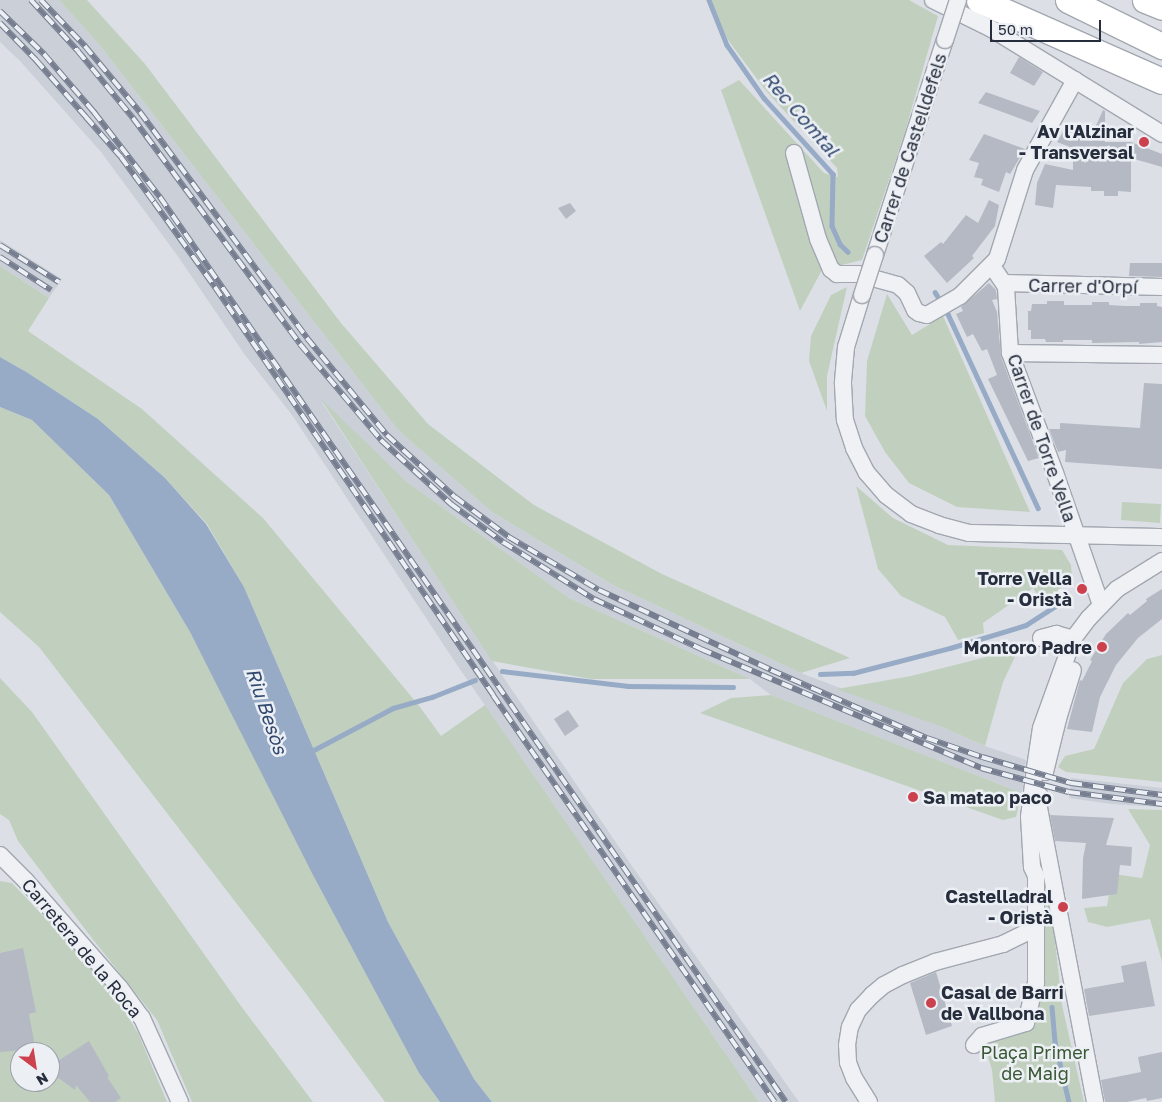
<!DOCTYPE html>
<meta charset="utf-8">
<style>
body{margin:0}
#map{position:relative;width:1162px;height:1102px;overflow:hidden;background:#dce0e6;font-family:"Golos Text",sans-serif}
div>[style]{position:absolute}
[style*='--x']{left:calc(var(--x)*1px);top:calc(var(--y)*1px);width:calc(var(--w)*1px);rotate:calc(var(--a)*1deg)}
.built>*{inset:0;background:#cacfd8}
.green>*{inset:0;background:#c1d0be}
.water>*{inset:0;background:#97abc6}
.stream>*{height:4.5px;margin:-2.25px;padding:0 2.25px;transform-origin:2.25px;border-radius:2.25px;background:#97abc6}
.building>*{inset:0;background:#b4b9c3}
.roads{filter:drop-shadow(1px 0 #a2a7b0) drop-shadow(-1px 0 #a2a7b0) drop-shadow(0 1px #a2a7b0) drop-shadow(0 -1px #a2a7b0)}
.minor>*{height:16px;margin:-8px;padding:0 8px;transform-origin:8px;border-radius:8px;background:#eff1f5}
.highway>*{height:25px;margin:-12.5px;padding:0 12.5px;transform-origin:12.5px;border-radius:12.5px;background:#fff}
.rail>*{height:5.5px;margin-top:-2.75px;transform-origin:0;background:repeating-linear-gradient(90deg,#eceff4 0 11px,#767e90 0 22px);box-sizing:border-box;border-block:1px solid #767e90}
.bridges{filter:drop-shadow(1px 0 #a2a7b0) drop-shadow(-1px 0 #a2a7b0) drop-shadow(0 1px #a2a7b0) drop-shadow(0 -1px #a2a7b0)}
.minor-bridge>*{height:16px;margin:-8px;padding:0 8px;transform-origin:8px;border-radius:8px;background:#eff1f5}
.dots>*{width:14px;height:14px;translate:-50% -50%;box-sizing:border-box;border:2px solid #eceff4;border-radius:50%}
span{translate:-50% -50%;white-space:nowrap;text-align:center;line-height:1.15;-webkit-text-stroke:5px #eceff4;paint-order:stroke}
.poi-label{font-size:18px;color:#262d3c;font-weight:700}
.right{translate:-100% -50%;text-align:right}
.left{translate:0 -50%;text-align:left}
.street-label{font-size:18px;color:#262d3c}
.park-label{font-size:18px;color:#395834}
.water-label{font-size:19px;color:#31496f;font-style:italic}
.north{position:absolute;left:10px;top:1042px;width:50px;height:50px;box-sizing:border-box;background:#eceff4;border:1px solid #9da1aa;border-radius:50%;rotate:149deg;font-size:14px;font-weight:700;line-height:20px;text-align:center;color:#262d3c}
.north::after{content:'';display:block;margin:auto;width:18px;height:22px;background:#cc414e;clip-path:polygon(50% 0,100% 100%,50% 72%,0 100%)}
.scale{position:absolute;left:990px;top:20px;width:111px;height:22px;box-sizing:border-box;border:2px solid #262d3c;border-top:0;padding-left:6px;font-size:15px;line-height:18px;white-space:nowrap;color:#262d3c;-webkit-text-stroke:4px #eceff4;paint-order:stroke}
</style>
<div id="map">
<div class="built">
<i style="clip-path:polygon(0 0,59px 0,98px 43px,398px 430px,492px 512px,613px 585px,801px 673px,942px 727px,985px 746px,1026px 760px,1022px 793px,771px 695px,750px 679px,569px 598px,407px 482px,321px 401px,510px 687px,632px 866px,799px 1102px,759px 1102px,455px 662px,292px 415px,245px 355px,177px 255px,101px 152px,20px 61px,0 42px)"></i>
<i style="clip-path:polygon(0 240px,62px 279px,49px 298px,0 266px)"></i>
<i style="clip-path:polygon(1071px 778px,1162px 788px,1162px 807px,1111px 804px,1069px 798px)"></i>
</div>
<div class="green">
<i style="clip-path:polygon(59px 0,87px 0,145px 64px,341px 323px,428px 424px,534px 505px,662px 574px,850px 658px,801px 673px,613px 585px,492px 512px,398px 430px,98px 43px)"></i>
<i style="clip-path:polygon(708px 0,909px 0,938px 16px,905px 132px,862px 260px,822px 270px,800px 311px,721px 90px,739px 80px,824px 173px,838px 177px,837px 168px,766px 91px,728px 40px)"></i>
<i style="clip-path:polygon(0 266px,49px 298px,28px 331px,142px 409px,263px 518px,420px 707px,441px 736px,485px 705px,759px 1102px,492px 1102px,474px 1079px,388px 922px,244px 587px,207px 524px,165px 478px,98px 419px,28px 373px,0 357px)"></i>
<i style="clip-path:polygon(847px 287px,827px 376px,827px 411px,809px 361px,811px 336px,831px 295px)"></i>
<i style="clip-path:polygon(887px 294px,912px 335px,943px 316px,1030px 512px,957px 507px,909px 483px,885px 452px,865px 416px,867px 361px)"></i>
<i style="clip-path:polygon(320px 398px,407px 482px,569px 598px,750px 679px,591px 679px,492px 661px)"></i>
<i style="clip-path:polygon(0 407px,32px 420px,109px 495px,190px 632px,419px 1073px,440px 1102px,385px 1102px,304px 991px,39px 647px,0 612px)"></i>
<i style="clip-path:polygon(856px 486px,893px 518px,948px 545px,1062px 550px,1071px 565px,1072px 578px,1043px 604px,1033px 588px,983px 623px,984px 633px,958px 640px,945px 617px,901px 596px,878px 569px)"></i>
<i style="clip-path:polygon(1122px 502px,1161px 504px,1160px 523px,1121px 520px)"></i>
<i style="clip-path:polygon(1014px 650px,1015px 657px,1003px 682px,985px 746px,942px 727px,837px 689px,911px 676px)"></i>
<i style="clip-path:polygon(1162px 655px,1162px 782px,1066px 772px,1058px 767px,1065px 756px,1094px 749px,1123px 683px,1147px 659px)"></i>
<i style="clip-path:polygon(0 678px,32px 712px,241px 1006px,313px 1102px,192px 1102px,157px 1020px,91px 937px,18px 841px,9px 820px,0 814px)"></i>
<i style="clip-path:polygon(771px 695px,1022px 793px,1016px 817px,1003px 820px,700px 713px,731px 698px)"></i>
<i style="clip-path:polygon(1128px 809px,1162px 810px,1162px 962px,1150px 919px,1107px 927px,1088px 922px,1084px 908px,1107px 906px,1113px 874px,1142px 878px,1150px 845px)"></i>
<i style="clip-path:polygon(evenodd,0 881px,12px 883px,92px 967px,122px 1007px,138px 1033px,167px 1102px,0 1102px,0 881px,20px 1052px,50px 1052px,50px 1082px,20px 1082px,20px 1052px)"></i>
<i style="clip-path:polygon(1045px 885px,1049px 885px,1062px 1005px,1084px 1102px,995px 1102px,992px 1070px,983px 1040px,1035px 1011px,1044px 994px)"></i>
</div>
<div class="water">
<i style="clip-path:polygon(0 357px,28px 373px,98px 419px,165px 478px,206px 524px,244px 587px,388px 922px,474px 1079px,492px 1102px,440px 1102px,419px 1073px,313px 875px,190px 632px,109px 495px,32px 420px,0 407px)"></i>
</div>
<div class="stream">
<i style="--x:709;--y:0;--w:48;--a:68.2"></i>
<i style="--x:727;--y:45;--w:65;--a:55.1"></i>
<i style="--x:764;--y:98;--w:103;--a:47.8"></i>
<i style="--x:833;--y:174;--w:52;--a:91.1"></i>
<i style="--x:832;--y:226;--w:20;--a:66"></i>
<i style="--x:840;--y:244;--w:11;--a:45"></i>
<i style="--x:935;--y:292;--w:26;--a:59"></i>
<i style="--x:948;--y:314;--w:214;--a:65.1"></i>
<i style="--x:502;--y:671;--w:127;--a:6.8"></i>
<i style="--x:628;--y:686;--w:105;--a:0.5"></i>
<i style="--x:820;--y:674;--w:33;--a:-2"></i>
<i style="--x:853;--y:673;--w:100;--a:-14.5"></i>
<i style="--x:950;--y:648;--w:79;--a:-16.8"></i>
<i style="--x:1026;--y:625;--w:37;--a:-33"></i>
<i style="--x:310;--y:752;--w:94;--a:-27.9"></i>
<i style="--x:393;--y:708;--w:41;--a:-15.8"></i>
<i style="--x:432;--y:697;--w:46;--a:-21.6"></i>
<i style="--x:1052;--y:1007;--w:35;--a:85"></i>
<i style="--x:1055;--y:1042;--w:62;--a:76.9"></i>
</div>
<div class="building">
<i style="clip-path:polygon(1019px 57px,1043px 72px,1034px 86px,1010px 73px)"></i>
<i style="clip-path:polygon(986px 92px,1014px 102px,1040px 111px,1032px 123px,978px 103px)"></i>
<i style="clip-path:polygon(1103px 110px,1105px 111px,1105px 142px,1131px 142px,1162px 154px,1162px 167px,1131px 158px,1131px 192px,1118px 191px,1118px 196px,1104px 196px,1104px 191px,1091px 191px,1091px 187px,1056px 185px,1053px 208px,1035px 205px,1037px 183px,1045px 164px,1073px 170px,1073px 148px,1057px 142px,1068px 123px,1094px 130px)"></i>
<i style="clip-path:polygon(984px 134px,1025px 149px,1010px 174px,1006px 172px,999px 192px,981px 185px,983px 179px,974px 177px,979px 163px,969px 160px)"></i>
<i style="clip-path:polygon(989px 200px,999px 205px,995px 226px,972px 256px,974px 258px,947px 283px,924px 256px,941px 242px,943px 244px,966px 215px,978px 223px)"></i>
<i style="clip-path:polygon(570px 203px,576px 211px,566px 219px,558px 208px)"></i>
<i style="clip-path:polygon(1130px 263px,1162px 263px,1162px 277px,1129px 276px)"></i>
<i style="clip-path:polygon(989px 283px,996px 290px,997px 299px,992px 300px,997px 312px,1001px 357px,1039px 458px,1028px 461px,988px 379px,997px 375px,987px 349px,982px 351px,973px 334px,967px 337px,956px 314px,963px 311px,961px 307px)"></i>
<i style="clip-path:polygon(1047px 301px,1064px 301px,1064px 305px,1092px 305px,1092px 302px,1109px 302px,1109px 305px,1125px 306px,1140px 306px,1140px 303px,1157px 303px,1157px 306px,1162px 307px,1162px 342px,1139px 344px,1139px 342px,1092px 343px,1092px 340px,1063px 340px,1063px 342px,1046px 342px,1045px 339px,1031px 339px,1031px 330px,1028px 330px,1028px 311px,1031px 311px,1032px 304px,1047px 304px)"></i>
<i style="clip-path:polygon(1144px 383px,1162px 384px,1162px 469px,1065px 462px,1066px 450px,1058px 452px,1049px 429px,1060px 429px,1060px 423px,1140px 428px)"></i>
<i style="clip-path:polygon(1162px 589px,1162px 619px,1138px 638px,1116px 665px,1100px 697px,1092px 732px,1067px 729px,1080px 680px,1082px 681px,1092px 661px,1090px 660px,1106px 634px,1128px 613px,1130px 615px,1147px 601px,1146px 599px)"></i>
<i style="clip-path:polygon(568px 710px,579px 726px,565px 736px,554px 719px)"></i>
<i style="clip-path:polygon(1050px 815px,1114px 818px,1106px 845px,1132px 847px,1131px 866px,1120px 865px,1117px 894px,1082px 899px,1083px 858px,1086px 843px,1055px 841px)"></i>
<i style="clip-path:polygon(23px 948px,36px 1012px,29px 1014px,36px 1052px,23px 1052px,22px 1050px,0 1052px,0 953px)"></i>
<i style="clip-path:polygon(1146px 961px,1155px 1006px,1089px 1016px,1084px 989px,1124px 982px,1121px 966px)"></i>
<i style="clip-path:polygon(936px 972px,952px 1026px,926px 1035px,910px 983px)"></i>
<i style="clip-path:polygon(89px 1041px,109px 1076px,107px 1077px,121px 1098px,115px 1102px,90px 1102px,76px 1085px,75px 1090px,50px 1072px,50px 1066px)"></i>
<i style="clip-path:polygon(1162px 1052px,1162px 1098px,1147px 1101px,1146px 1098px,1127px 1102px,1105px 1102px,1101px 1080px,1141px 1072px,1138px 1057px)"></i>
</div>
<div class="roads">
<div class="minor">
<i style="--x:933;--y:0;--w:64;--a:26.2"></i>
<i style="--x:990;--y:28;--w:202;--a:31.6"></i>
<i style="--x:794;--y:153;--w:89;--a:74.4"></i>
<i style="--x:818;--y:239;--w:33;--a:67"></i>
<i style="--x:831;--y:269;--w:8;--a:40"></i>
<i style="--x:837;--y:274;--w:21;--a:0"></i>
<i style="--x:858;--y:274;--w:41;--a:15.4"></i>
<i style="--x:898;--y:285;--w:12;--a:42"></i>
<i style="--x:907;--y:293;--w:19;--a:65"></i>
<i style="--x:915;--y:310;--w:5;--a:37"></i>
<i style="--x:919;--y:313;--w:8;--a:14"></i>
<i style="--x:927;--y:315;--w:38;--a:-30"></i>
<i style="--x:960;--y:296;--w:52;--a:-45"></i>
<i style="--x:997;--y:259;--w:93;--a:-72.5"></i>
<i style="--x:1025;--y:170;--w:103;--a:-60.9"></i>
<i style="--x:875;--y:255;--w:226;--a:-72"></i>
<i style="--x:992;--y:266;--w:25;--a:56"></i>
<i style="--x:1006;--y:287;--w:66;--a:86.5"></i>
<i style="--x:1010;--y:353;--w:128;--a:69.4"></i>
<i style="--x:1055;--y:473;--w:140;--a:70.8"></i>
<i style="--x:1005;--y:283;--w:157;--a:1.5"></i>
<i style="--x:862;--y:295;--w:54;--a:107.1"></i>
<i style="--x:846;--y:347;--w:37;--a:95"></i>
<i style="--x:843;--y:384;--w:36;--a:87"></i>
<i style="--x:845;--y:420;--w:29;--a:72"></i>
<i style="--x:854;--y:448;--w:28;--a:63"></i>
<i style="--x:867;--y:473;--w:29;--a:49"></i>
<i style="--x:886;--y:495;--w:31;--a:37"></i>
<i style="--x:911;--y:514;--w:30;--a:21"></i>
<i style="--x:939;--y:525;--w:31;--a:15"></i>
<i style="--x:969;--y:533;--w:193;--a:1.2"></i>
<i style="--x:1010;--y:353;--w:152;--a:0.8"></i>
<i style="--x:1041;--y:638;--w:16;--a:-15"></i>
<i style="--x:1056;--y:634;--w:18;--a:16"></i>
<i style="--x:1045;--y:772;--w:55;--a:-76.2"></i>
<i style="--x:1058;--y:719;--w:51;--a:-73"></i>
<i style="--x:1040;--y:796;--w:12;--a:95"></i>
<i style="--x:1039;--y:808;--w:299;--a:79.2"></i>
<i style="--x:0;--y:855;--w:37;--a:45"></i>
<i style="--x:26;--y:881;--w:142;--a:48.7"></i>
<i style="--x:120;--y:988;--w:37;--a:54"></i>
<i style="--x:142;--y:1018;--w:92;--a:65.7"></i>
<i style="--x:974;--y:1045;--w:12;--a:-48"></i>
<i style="--x:982;--y:1036;--w:46;--a:-16.5"></i>
<i style="--x:1026;--y:1023;--w:27;--a:-77"></i>
<i style="--x:1032;--y:997;--w:15;--a:-74"></i>
<i style="--x:1036;--y:983;--w:107;--a:-90"></i>
<i style="--x:1036;--y:876;--w:10;--a:-114"></i>
<i style="--x:1032;--y:867;--w:50;--a:-93.4"></i>
<i style="--x:1029;--y:817;--w:49;--a:-83"></i>
<i style="--x:1035;--y:768;--w:40;--a:-81.5"></i>
<i style="--x:1041;--y:728;--w:95;--a:-70.2"></i>
<i style="--x:1073;--y:639;--w:26;--a:-53"></i>
<i style="--x:1089;--y:618;--w:40;--a:-46"></i>
<i style="--x:1117;--y:589;--w:53;--a:-31.9"></i>
<i style="--x:869;--y:1102;--w:28;--a:-122"></i>
<i style="--x:854;--y:1078;--w:17;--a:-111"></i>
<i style="--x:848;--y:1062;--w:17;--a:-93"></i>
<i style="--x:847;--y:1045;--w:18;--a:-81"></i>
<i style="--x:850;--y:1027;--w:19;--a:-65"></i>
<i style="--x:858;--y:1010;--w:21;--a:-47"></i>
<i style="--x:872;--y:995;--w:16;--a:-40"></i>
<i style="--x:884;--y:985;--w:21;--a:-28"></i>
<i style="--x:903;--y:975;--w:35;--a:-22"></i>
<i style="--x:935;--y:962;--w:70;--a:-14.8"></i>
<i style="--x:1003;--y:944;--w:37;--a:-26"></i>
</div>
<div class="highway">
<i style="--x:979;--y:0;--w:200;--a:23.9"></i>
<i style="--x:1068;--y:0;--w:105;--a:26.1"></i>
<i style="--x:1145;--y:0;--w:18;--a:22"></i>
</div>
</div>
<div class="rail">
<i style="--x:31;--y:0;--w:69;--a:47.3"></i>
<i style="--x:78;--y:51;--w:87;--a:50.6"></i>
<i style="--x:133;--y:118;--w:281;--a:53.5"></i>
<i style="--x:300;--y:344;--w:126;--a:49.8"></i>
<i style="--x:381;--y:440;--w:95;--a:42.4"></i>
<i style="--x:451;--y:504;--w:64;--a:36.2"></i>
<i style="--x:503;--y:542;--w:107;--a:32.1"></i>
<i style="--x:594;--y:599;--w:118;--a:25"></i>
<i style="--x:701;--y:649;--w:304;--a:23"></i>
<i style="--x:981;--y:768;--w:91;--a:15.3"></i>
<i style="--x:1069;--y:792;--w:94;--a:7.4"></i>
<i style="--x:41;--y:0;--w:64;--a:46.3"></i>
<i style="--x:85;--y:46;--w:86;--a:50.2"></i>
<i style="--x:140;--y:112;--w:281;--a:53.5"></i>
<i style="--x:307;--y:338;--w:126;--a:50.5"></i>
<i style="--x:387;--y:435;--w:92;--a:42.4"></i>
<i style="--x:455;--y:497;--w:67;--a:36.5"></i>
<i style="--x:509;--y:537;--w:104;--a:30.5"></i>
<i style="--x:599;--y:590;--w:190;--a:24.9"></i>
<i style="--x:771;--y:670;--w:170;--a:23.6"></i>
<i style="--x:927;--y:738;--w:58;--a:19.1"></i>
<i style="--x:982;--y:757;--w:93;--a:16.3"></i>
<i style="--x:1071;--y:783;--w:92;--a:7.5"></i>
<i style="--x:0;--y:11;--w:62;--a:44.3"></i>
<i style="--x:44;--y:54;--w:77;--a:49.2"></i>
<i style="--x:94;--y:112;--w:108;--a:52.2"></i>
<i style="--x:160;--y:197;--w:1100;--a:55.33"></i>
<i style="--x:0;--y:23;--w:52;--a:45.8"></i>
<i style="--x:36;--y:60;--w:76;--a:48.7"></i>
<i style="--x:86;--y:117;--w:53;--a:48.8"></i>
<i style="--x:121;--y:157;--w:56;--a:53.7"></i>
<i style="--x:154;--y:202;--w:105;--a:54.3"></i>
<i style="--x:215;--y:287;--w:494;--a:55.7"></i>
<i style="--x:493;--y:695;--w:495;--a:55.3"></i>
<i style="--x:0;--y:245;--w:70;--a:32.1"></i>
<i style="--x:0;--y:257;--w:61;--a:32.9"></i>
</div>
<div class="bridges">
<div class="minor-bridge">
<i style="--x:945;--y:40;--w:42;--a:-72"></i>
<i style="--x:862;--y:295;--w:42;--a:-72"></i>
</div>
</div>
<div class="dots">
<i style="left:1144px;top:142px;background:#cc414e"></i>
<i style="left:1082px;top:589px;background:#cc414e"></i>
<i style="left:1102px;top:647px;background:#cc414e"></i>
<i style="left:913px;top:797px;background:#cc414e"></i>
<i style="left:1063px;top:907px;background:#cc414e"></i>
<i style="left:931px;top:1003px;background:#cc414e"></i>
</div>
<div class="poi-label">
<span class="right" style="left:1134px;top:142px">Av l'Alzinar<br>- Transversal</span>
<span class="right" style="left:1072px;top:589px">Torre Vella<br>- Oristà</span>
<span class="right" style="left:1092px;top:647px">Montoro Padre</span>
<span class="left" style="left:923px;top:797px">Sa matao paco</span>
<span class="right" style="left:1053px;top:907px">Castelladral<br>- Oristà</span>
<span class="left" style="left:941px;top:1003px">Casal de Barri<br>de Vallbona</span>
</div>
<div class="street-label">
<span style="left:910px;top:148px;rotate:-72deg">Carrer de Castelldefels</span>
<span style="left:1083px;top:286px;rotate:1deg">Carrer d'Orpí</span>
<span style="left:1042px;top:438px;rotate:71deg">Carrer de Torre Vella</span>
<span style="left:82px;top:948px;rotate:50deg">Carretera de la Roca</span>
</div>
<div class="park-label">
<span style="left:1035px;top:1063px">Plaça Primer<br>de Maig</span>
</div>
<div class="water-label">
<span style="left:801px;top:114px;rotate:49deg">Rec Comtal</span>
<span style="left:267px;top:711px;rotate:71deg">Riu Besòs</span>
</div>
<div class="north">N</div>
<div class="scale">50 m</div>
</div>
